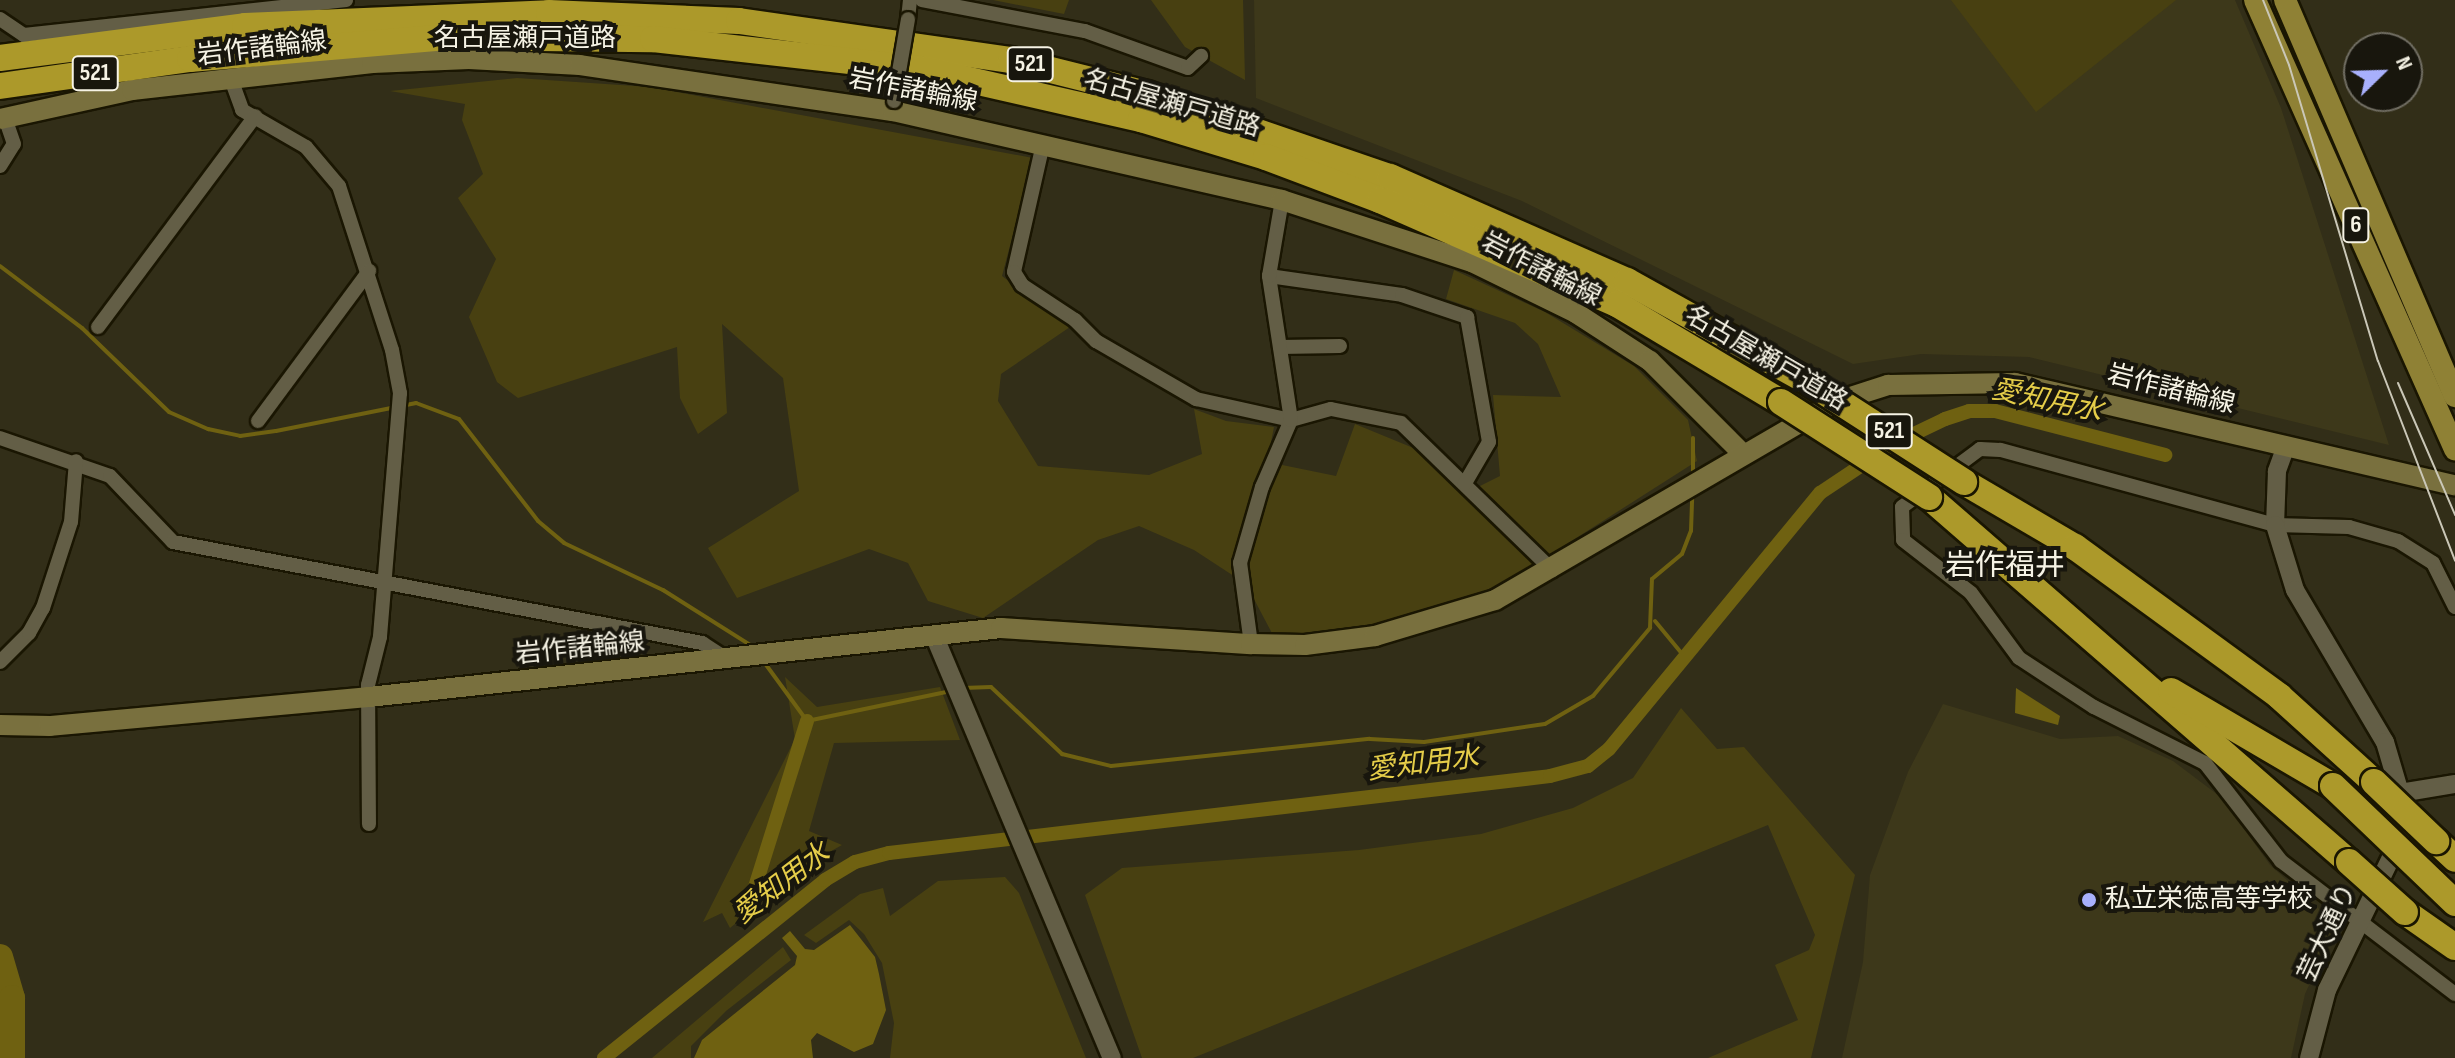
<!DOCTYPE html>
<meta charset="utf-8">
<style>
body{margin:0}
#map{position:relative;width:2455px;height:1058px;overflow:hidden;background:#322e18;font-family:"Sofia Sans Condensed","Noto Sans JP",sans-serif}
div>[style]{position:absolute}
[style*='--x']{left:calc(var(--x)*1px);top:calc(var(--y)*1px);width:calc(var(--w)*1px);rotate:calc(var(--a)*1deg)}
.built>*{inset:0;background:#3d381a}
.green>*{inset:0;background:#484011}
.water>*{inset:0;background:#6f6111}
.stream>*{height:4px;margin:-2px;padding:0 2px;transform-origin:2px;border-radius:2px;background:#6f6111}
.canal>*{height:14px;margin:-7px;padding:0 7px;transform-origin:7px;border-radius:7px;background:#6f6111}
.river>*{height:26px;margin:-13px;padding:0 13px;transform-origin:13px;border-radius:13px;background:#6f6111}
.roads{filter:drop-shadow(2px 0 #1a1602) drop-shadow(-2px 0 #1a1602) drop-shadow(0 2px #1a1602) drop-shadow(0 -2px #1a1602)}
.minor>*{height:14px;margin:-7px;padding:0 7px;transform-origin:7px;border-radius:7px;background:#635e46}
.tertiary>*{height:18px;margin:-9px;padding:0 9px;transform-origin:9px;border-radius:9px;background:#635e46}
.secondary>*{height:20px;margin:-10px;padding:0 10px;transform-origin:10px;border-radius:10px;background:#79703e}
.primary>*{height:22px;margin:-11px;padding:0 11px;transform-origin:11px;border-radius:11px;background:#8f8135}
.motorway>*{height:26px;margin:-13px;padding:0 13px;transform-origin:13px;border-radius:13px;background:#ac992a}
.tram>*{height:2px;margin:-1px;padding:0 1px;transform-origin:1px;border-radius:1px;background:#cac7b7}
.bridges{filter:drop-shadow(2px 0 #1a1602) drop-shadow(-2px 0 #1a1602) drop-shadow(0 2px #1a1602) drop-shadow(0 -2px #1a1602)}
.minor-bridge>*{height:14px;margin:-7px;padding:0 7px;transform-origin:7px;border-radius:7px;background:#635e46}
.motorway-bridge>*{height:26px;margin:-13px;padding:0 13px;transform-origin:13px;border-radius:13px;background:#ac992a}
.dots>*{width:22px;height:22px;translate:-50% -50%;box-sizing:border-box;border:4px solid #18160d;border-radius:50%}
span{translate:-50% -50%;white-space:nowrap;text-align:center;line-height:1.15;-webkit-text-stroke:8px #18160d;paint-order:stroke}
.shield-label span{padding:2px 6px;background:#18160d;border:2px solid;border-radius:6px;-webkit-text-stroke-width:0}
.shield-label{font-size:24px;color:#f6f3e5;font-weight:700}
.street-label{font-size:26px;color:#f6f3e5}
.poi-label{font-size:26px;color:#f6f3e5}
.left{translate:0 -50%;text-align:left}
.water-label{font-size:28px;color:#e5cd49;font-style:italic}
.quarter-label{font-size:30px;color:#f6f3e5}
.north{position:absolute;left:2343px;top:32px;width:80px;height:80px;box-sizing:border-box;background:#18160d;border:2px solid #716e63;border-radius:50%;rotate:67deg;font-size:22px;font-weight:700;line-height:32px;text-align:center;color:#f6f3e5}
.north::after{content:'';display:block;margin:auto;width:28px;height:36px;background:#a8b0fc;clip-path:polygon(50% 0,100% 100%,50% 72%,0 100%)}
</style>
<div id="map">
<div class="built">
<i style="clip-path:polygon(1254px 0,2235px 0,2281px 108px,2389px 445px,2029px 357px,1921px 354px,1853px 364px,1522px 201px,1256px 98px)"></i>
<i style="clip-path:polygon(1943px 704px,2060px 739px,2118px 736px,2173px 761px,2222px 798px,2270px 865px,2337px 925px,2305px 994px,2291px 1058px,1842px 1058px,1863px 962px,1870px 875px,1908px 772px)"></i>
</div>
<div class="green">
<i style="clip-path:polygon(993px 0,1069px 0,1064px 14px)"></i>
<i style="clip-path:polygon(1151px 0,1243px 0,1245px 80px,1185px 47px)"></i>
<i style="clip-path:polygon(1951px 0,2176px 0,2036px 112px)"></i>
<i style="clip-path:polygon(517px 78px,650px 87px,1033px 158px,1002px 276px,1070px 327px,1001px 374px,998px 401px,1038px 466px,1149px 475px,1202px 454px,1194px 409px,1226px 421px,1274px 427px,1267px 462px,1336px 476px,1355px 424px,1428px 454px,1468px 492px,1500px 476px,1493px 395px,1561px 397px,1538px 344px,1515px 323px,1446px 299px,1454px 270px,1545px 312px,1634px 366px,1688px 420px,1697px 461px,1490px 593px,1385px 627px,1274px 637px,1246px 584px,1194px 550px,1139px 526px,1098px 540px,983px 618px,928px 601px,908px 563px,869px 549px,737px 598px,708px 548px,799px 491px,783px 378px,722px 324px,727px 413px,698px 434px,680px 398px,677px 347px,518px 398px,497px 382px,469px 317px,496px 259px,458px 198px,483px 174px,462px 120px,465px 104px,390px 91px)"></i>
<i style="clip-path:polygon(785px 677px,817px 707px,940px 687px,960px 740px,834px 743px,809px 831px,842px 845px,808px 864px,730px 928px,722px 913px,703px 922px,795px 739px)"></i>
<i style="clip-path:polygon(1681px 708px,1717px 749px,1744px 747px,1855px 875px,1811px 1058px,1708px 1058px,1798px 1020px,1775px 965px,1809px 950px,1815px 935px,1768px 825px,1193px 1058px,1142px 1058px,1085px 895px,1122px 868px,1359px 850px,1481px 834px,1573px 808px,1633px 778px)"></i>
<i style="clip-path:polygon(1005px 877px,1019px 893px,1086px 1058px,890px 1058px,894px 1023px,882px 963px,864px 934px,849px 920px,816px 943px,804px 935px,860px 894px,883px 888px,890px 916px,938px 881px)"></i>
<i style="clip-path:polygon(783px 947px,791px 960px,726px 1011px,691px 1046px,691px 1058px,652px 1058px)"></i>
</div>
<div class="water">
<i style="clip-path:polygon(2016px 688px,2060px 716px,2058px 725px,2015px 713px)"></i>
<i style="clip-path:polygon(850px 925px,875px 957px,879px 974px,886px 1010px,873px 1044px,854px 1052px,817px 1033px,811px 1040px,813px 1058px,694px 1058px,702px 1040px,795px 965px,797px 956px,782px 938px,790px 931px,805px 949px,814px 950px)"></i>
</div>
<div class="stream">
<i style="--x:0;--y:266;--w:103;--a:37.1"></i>
<i style="--x:82;--y:328;--w:121;--a:44"></i>
<i style="--x:169;--y:412;--w:43;--a:23.6"></i>
<i style="--x:208;--y:429;--w:33;--a:12"></i>
<i style="--x:240;--y:436;--w:36;--a:-8"></i>
<i style="--x:276;--y:431;--w:143;--a:-11.3"></i>
<i style="--x:416;--y:403;--w:46;--a:20.4"></i>
<i style="--x:459;--y:419;--w:129;--a:52.2"></i>
<i style="--x:538;--y:521;--w:34;--a:40"></i>
<i style="--x:564;--y:543;--w:110;--a:25.4"></i>
<i style="--x:663;--y:590;--w:109;--a:32.2"></i>
<i style="--x:1693;--y:476;--w:38;--a:-90"></i>
<i style="--x:1655;--y:621;--w:45;--a:50.4"></i>
<i style="--x:764;--y:662;--w:73;--a:53.9"></i>
<i style="--x:807;--y:721;--w:147;--a:-11.8"></i>
<i style="--x:963;--y:688;--w:28;--a:-2"></i>
<i style="--x:991;--y:687;--w:98;--a:43.3"></i>
<i style="--x:1062;--y:754;--w:50;--a:13.8"></i>
<i style="--x:1111;--y:766;--w:260;--a:-6"></i>
<i style="--x:1370;--y:739;--w:54;--a:3.2"></i>
<i style="--x:1424;--y:742;--w:122;--a:-8.5"></i>
<i style="--x:1545;--y:724;--w:56;--a:-30.3"></i>
<i style="--x:1593;--y:696;--w:89;--a:-50"></i>
<i style="--x:1650;--y:628;--w:49;--a:-87.7"></i>
<i style="--x:1652;--y:579;--w:39;--a:-40"></i>
<i style="--x:1682;--y:554;--w:25;--a:-69"></i>
<i style="--x:1691;--y:531;--w:38;--a:-88"></i>
</div>
<div class="canal">
<i style="--x:755;--y:887;--w:174;--a:-72.6"></i>
<i style="--x:604;--y:1058;--w:284;--a:-38.8"></i>
<i style="--x:825;--y:880;--w:35;--a:-31"></i>
<i style="--x:855;--y:862;--w:35;--a:-15"></i>
<i style="--x:889;--y:853;--w:665;--a:-6.64"></i>
<i style="--x:1550;--y:776;--w:39;--a:-15"></i>
<i style="--x:1588;--y:766;--w:27;--a:-39"></i>
<i style="--x:1609;--y:749;--w:332;--a:-50.5"></i>
<i style="--x:1820;--y:493;--w:90;--a:-33.7"></i>
<i style="--x:1895;--y:443;--w:55;--a:-25.6"></i>
<i style="--x:1945;--y:419;--w:25;--a:-18"></i>
<i style="--x:1969;--y:411;--w:26;--a:0"></i>
<i style="--x:1995;--y:411;--w:176;--a:14.5"></i>
</div>
<div class="river">
<i style="--x:0;--y:957;--w:43;--a:73.7"></i>
<i style="--x:12;--y:998;--w:60;--a:90"></i>
</div>
<div class="roads">
<div class="minor">
<i style="--x:922;--y:0;--w:166;--a:10.8"></i>
<i style="--x:1085;--y:31;--w:109;--a:19.8"></i>
<i style="--x:1188;--y:68;--w:18;--a:-43"></i>
<i style="--x:0;--y:19;--w:29;--a:34"></i>
<i style="--x:24;--y:35;--w:324;--a:-6.2"></i>
<i style="--x:908;--y:19;--w:19;--a:-84"></i>
<i style="--x:231;--y:79;--w:33;--a:70"></i>
<i style="--x:242;--y:110;--w:74;--a:30"></i>
<i style="--x:306;--y:147;--w:51;--a:49.8"></i>
<i style="--x:339;--y:186;--w:172;--a:72.1"></i>
<i style="--x:392;--y:350;--w:44;--a:79.5"></i>
<i style="--x:400;--y:393;--w:245;--a:94.7"></i>
<i style="--x:380;--y:637;--w:49;--a:104"></i>
<i style="--x:368;--y:685;--w:139;--a:89.6"></i>
<i style="--x:1043;--y:144;--w:131;--a:102.8"></i>
<i style="--x:1014;--y:272;--w:15;--a:58"></i>
<i style="--x:1022;--y:285;--w:64;--a:33.4"></i>
<i style="--x:1075;--y:320;--w:30;--a:45"></i>
<i style="--x:1096;--y:341;--w:116;--a:30.1"></i>
<i style="--x:1196;--y:399;--w:97;--a:12.5"></i>
<i style="--x:1291;--y:420;--w:41;--a:-15.4"></i>
<i style="--x:1331;--y:409;--w:71;--a:11.3"></i>
<i style="--x:1401;--y:423;--w:211;--a:44.2"></i>
<i style="--x:0;--y:166;--w:26;--a:-58"></i>
<i style="--x:14;--y:144;--w:28;--a:-109"></i>
<i style="--x:1269;--y:276;--w:134;--a:8.1"></i>
<i style="--x:1402;--y:295;--w:69;--a:18.7"></i>
<i style="--x:1467;--y:317;--w:127;--a:80"></i>
<i style="--x:1489;--y:442;--w:48;--a:120.3"></i>
<i style="--x:98;--y:327;--w:263;--a:-53.3"></i>
<i style="--x:1280;--y:347;--w:60;--a:-1"></i>
<i style="--x:258;--y:421;--w:187;--a:-53.5"></i>
<i style="--x:0;--y:438;--w:116;--a:19.1"></i>
<i style="--x:110;--y:476;--w:91;--a:46.3"></i>
<i style="--x:173;--y:542;--w:539;--a:10.81"></i>
<i style="--x:702;--y:643;--w:31;--a:33"></i>
<i style="--x:2455;--y:607;--w:49;--a:-116.6"></i>
<i style="--x:2433;--y:563;--w:41;--a:-147.8"></i>
<i style="--x:2398;--y:541;--w:51;--a:-164.1"></i>
<i style="--x:2349;--y:527;--w:74;--a:-178.5"></i>
<i style="--x:2275;--y:525;--w:285;--a:-164.7"></i>
<i style="--x:2000;--y:450;--w:20;--a:-177"></i>
<i style="--x:1980;--y:449;--w:97;--a:143.4"></i>
<i style="--x:1902;--y:507;--w:33;--a:88"></i>
<i style="--x:1903;--y:540;--w:86;--a:37.9"></i>
<i style="--x:1971;--y:593;--w:81;--a:53.6"></i>
<i style="--x:2019;--y:658;--w:90;--a:33.2"></i>
<i style="--x:2094;--y:707;--w:124;--a:26.8"></i>
<i style="--x:2205;--y:763;--w:124;--a:52.2"></i>
<i style="--x:2281;--y:861;--w:219;--a:37.4"></i>
<i style="--x:1251;--y:644;--w:82;--a:-97.7"></i>
<i style="--x:1240;--y:563;--w:79;--a:-73.9"></i>
<i style="--x:1262;--y:487;--w:73;--a:-66.6"></i>
<i style="--x:1291;--y:420;--w:146;--a:-98.7"></i>
<i style="--x:1269;--y:276;--w:77;--a:-80.3"></i>
<i style="--x:0;--y:662;--w:41;--a:-45"></i>
<i style="--x:29;--y:633;--w:29;--a:-61"></i>
<i style="--x:43;--y:608;--w:90;--a:-72"></i>
<i style="--x:71;--y:522;--w:61;--a:-85.3"></i>
</div>
<div class="tertiary">
<i style="--x:2286;--y:446;--w:27;--a:110"></i>
<i style="--x:2277;--y:471;--w:54;--a:92.1"></i>
<i style="--x:2275;--y:525;--w:68;--a:72.9"></i>
<i style="--x:2295;--y:590;--w:177;--a:59.4"></i>
<i style="--x:2385;--y:742;--w:53;--a:73.6"></i>
<i style="--x:2400;--y:793;--w:46;--a:90"></i>
<i style="--x:2400;--y:839;--w:168;--a:115.8"></i>
<i style="--x:2327;--y:990;--w:70;--a:104.8"></i>
<i style="--x:934;--y:635;--w:459;--a:67.2"></i>
<i style="--x:2400;--y:793;--w:56;--a:-9.3"></i>
</div>
<div class="secondary">
<i style="--x:0;--y:119;--w:135;--a:-12.4"></i>
<i style="--x:132;--y:90;--w:242;--a:-6.4"></i>
<i style="--x:372;--y:63;--w:97;--a:-2.4"></i>
<i style="--x:469;--y:59;--w:111;--a:3.1"></i>
<i style="--x:580;--y:65;--w:316;--a:8.4"></i>
<i style="--x:893;--y:111;--w:399;--a:12.9"></i>
<i style="--x:1282;--y:200;--w:200;--a:18.1"></i>
<i style="--x:1472;--y:262;--w:116;--a:26.1"></i>
<i style="--x:1576;--y:313;--w:88;--a:33"></i>
<i style="--x:1650;--y:361;--w:130;--a:45"></i>
<i style="--x:0;--y:725;--w:50;--a:1.1"></i>
<i style="--x:50;--y:726;--w:320;--a:-5.2"></i>
<i style="--x:369;--y:697;--w:636;--a:-6.23"></i>
<i style="--x:1001;--y:628;--w:251;--a:3.7"></i>
<i style="--x:1251;--y:644;--w:54;--a:1.1"></i>
<i style="--x:1305;--y:645;--w:71;--a:-7.3"></i>
<i style="--x:1375;--y:636;--w:125;--a:-16.7"></i>
<i style="--x:1495;--y:600;--w:393;--a:-30.2"></i>
<i style="--x:1835;--y:402;--w:56;--a:-17.8"></i>
<i style="--x:1888;--y:385;--w:127;--a:-0.9"></i>
<i style="--x:2015;--y:383;--w:452;--a:13.1"></i>
</div>
<div class="primary">
<i style="--x:2255;--y:0;--w:492;--a:66"></i>
<i style="--x:2285;--y:0;--w:431;--a:66.8"></i>
</div>
<div class="motorway">
<i style="--x:0;--y:58;--w:247;--a:-7.4"></i>
<i style="--x:245;--y:26;--w:304;--a:-2.4"></i>
<i style="--x:549;--y:13;--w:190;--a:2.4"></i>
<i style="--x:739;--y:21;--w:275;--a:8.2"></i>
<i style="--x:1011;--y:60;--w:140;--a:14"></i>
<i style="--x:1147;--y:94;--w:257;--a:18.9"></i>
<i style="--x:1390;--y:177;--w:259;--a:23.7"></i>
<i style="--x:1627;--y:281;--w:212;--a:29.1"></i>
<i style="--x:0;--y:86;--w:192;--a:-8.1"></i>
<i style="--x:190;--y:59;--w:258;--a:-4.9"></i>
<i style="--x:447;--y:37;--w:206;--a:0.6"></i>
<i style="--x:653;--y:39;--w:270;--a:6.4"></i>
<i style="--x:921;--y:69;--w:226;--a:12.8"></i>
<i style="--x:1141;--y:119;--w:131;--a:16.9"></i>
<i style="--x:1266;--y:157;--w:122;--a:20.7"></i>
<i style="--x:1380;--y:200;--w:259;--a:23.7"></i>
<i style="--x:1617;--y:304;--w:191;--a:30.9"></i>
<i style="--x:1964;--y:482;--w:129;--a:30.4"></i>
<i style="--x:2075;--y:547;--w:253;--a:36.1"></i>
<i style="--x:2279;--y:696;--w:128;--a:42.2"></i>
<i style="--x:1929;--y:497;--w:556;--a:40.99"></i>
<i style="--x:2171;--y:691;--w:188;--a:30.4"></i>
<i style="--x:2436;--y:841;--w:26;--a:43"></i>
<i style="--x:2405;--y:912;--w:61;--a:35"></i>
</div>
</div>
<div class="tram">
<i style="--x:2263;--y:0;--w:70;--a:68.2"></i>
<i style="--x:2289;--y:65;--w:309;--a:73.3"></i>
<i style="--x:2378;--y:361;--w:214;--a:68.9"></i>
<i style="--x:2398;--y:383;--w:144;--a:66.6"></i>
</div>
<div class="bridges">
<div class="minor-bridge">
<i style="--x:894;--y:101;--w:83;--a:-80.3"></i>
</div>
<div class="motorway-bridge">
<i style="--x:1812;--y:384;--w:181;--a:32.8"></i>
<i style="--x:1781;--y:402;--w:176;--a:32.7"></i>
<i style="--x:2374;--y:782;--w:86;--a:43.6"></i>
<i style="--x:2333;--y:786;--w:169;--a:43.8"></i>
<i style="--x:2349;--y:862;--w:75;--a:41.8"></i>
</div>
</div>
<div class="dots">
<i style="left:2089px;top:900px;background:#a8b0fc"></i>
</div>
<div class="shield-label">
<span style="left:1030px;top:64px">521</span>
<span style="left:95px;top:73px">521</span>
<span style="left:2356px;top:225px">6</span>
<span style="left:1889px;top:431px">521</span>
</div>
<div class="street-label">
<span style="left:525px;top:39px">名古屋瀬戸道路</span>
<span style="left:262px;top:49px;rotate:-7deg">岩作諸輪線</span>
<span style="left:913px;top:91px;rotate:11deg">岩作諸輪線</span>
<span style="left:1172px;top:104px;rotate:16deg">名古屋瀬戸道路</span>
<span style="left:1541px;top:270px;rotate:27deg">岩作諸輪線</span>
<span style="left:1766px;top:359px;rotate:30deg">名古屋瀬戸道路</span>
<span style="left:2171px;top:390px;rotate:14deg">岩作諸輪線</span>
<span style="left:580px;top:649px;rotate:-6deg">岩作諸輪線</span>
<span style="left:2328px;top:933px;rotate:-65deg">芸大通り</span>
</div>
<div class="poi-label">
<span class="left" style="left:2105px;top:900px">私立栄徳高等学校</span>
</div>
<div class="water-label">
<span style="left:2047px;top:401px;rotate:12deg">愛知用水</span>
<span style="left:1423px;top:764px;rotate:-7deg">愛知用水</span>
<span style="left:782px;top:884px;rotate:-37deg">愛知用水</span>
</div>
<div class="quarter-label">
<span style="left:2005px;top:566px">岩作福井</span>
</div>
<div class="north">N</div>
</div>
